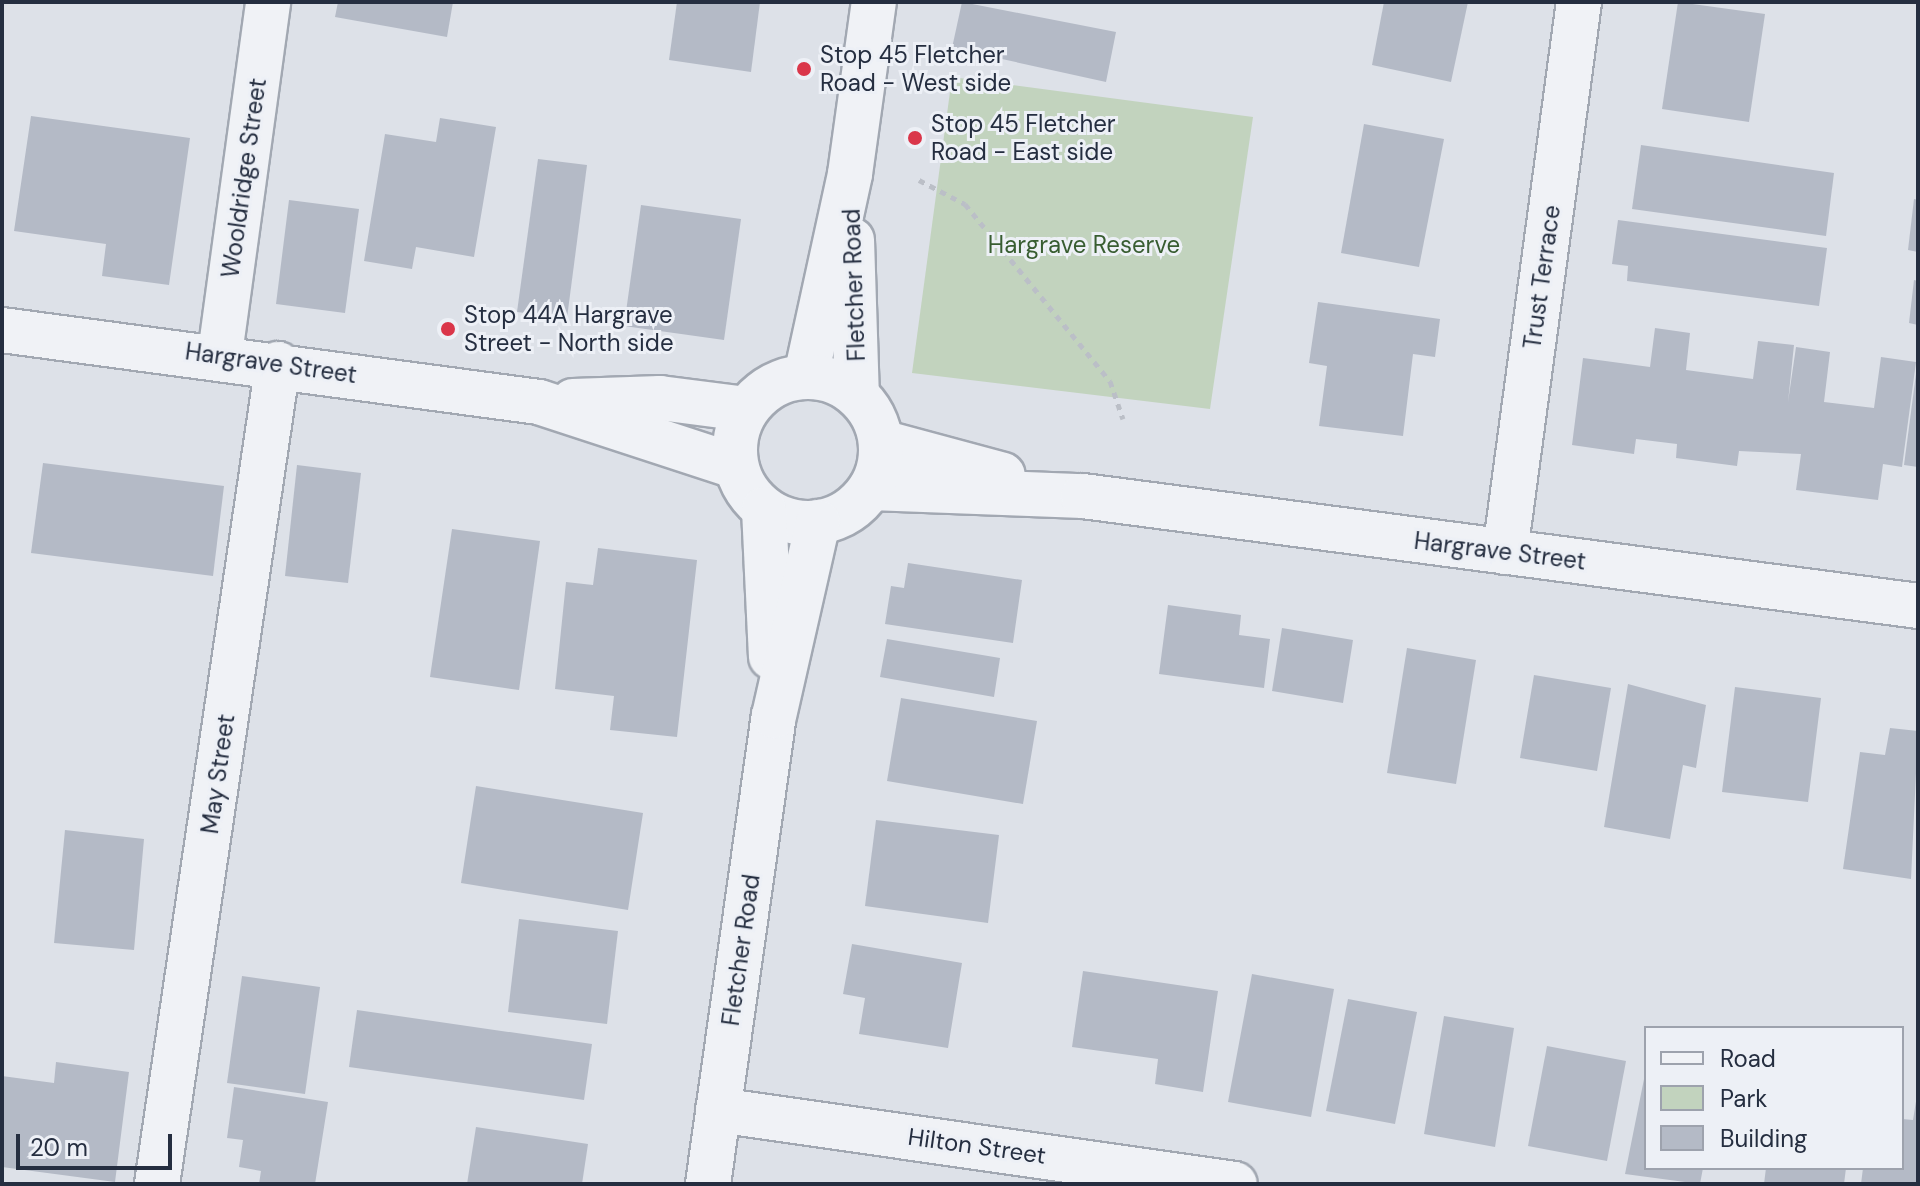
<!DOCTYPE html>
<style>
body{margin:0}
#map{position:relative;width:1920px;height:1186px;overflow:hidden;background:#dde1e8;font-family:"DM Sans",sans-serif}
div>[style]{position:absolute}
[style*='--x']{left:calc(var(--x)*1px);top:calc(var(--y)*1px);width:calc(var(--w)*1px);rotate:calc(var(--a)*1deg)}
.green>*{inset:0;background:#c2d3be}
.building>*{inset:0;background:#b4bac6}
.path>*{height:5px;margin-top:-2.5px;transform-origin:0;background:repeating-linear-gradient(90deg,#bbbfc7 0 6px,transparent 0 12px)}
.roads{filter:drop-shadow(2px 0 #a2a8b2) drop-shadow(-2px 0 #a2a8b2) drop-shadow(0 2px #a2a8b2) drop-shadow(0 -2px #a2a8b2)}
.minor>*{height:44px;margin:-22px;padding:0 22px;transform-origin:22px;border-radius:22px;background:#f0f2f6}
.tertiary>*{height:44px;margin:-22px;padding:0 22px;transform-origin:22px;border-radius:22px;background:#f0f2f6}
.tertiary>.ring{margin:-22px;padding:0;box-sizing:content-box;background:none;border:44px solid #f0f2f6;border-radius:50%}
.dots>*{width:22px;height:22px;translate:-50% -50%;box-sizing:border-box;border:4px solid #edf0f6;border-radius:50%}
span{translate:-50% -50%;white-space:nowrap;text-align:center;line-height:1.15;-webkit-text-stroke:6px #edf0f6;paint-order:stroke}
.poi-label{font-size:24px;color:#252e40}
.left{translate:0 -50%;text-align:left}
.street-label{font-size:24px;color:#252e40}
.park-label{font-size:24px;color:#385d31}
.frame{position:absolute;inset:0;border:4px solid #252e40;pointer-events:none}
.legend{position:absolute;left:1644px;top:1026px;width:260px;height:144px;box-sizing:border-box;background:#edf0f6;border:2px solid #9da2ad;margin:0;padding:10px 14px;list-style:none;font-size:24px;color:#252e40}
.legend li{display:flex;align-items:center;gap:16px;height:40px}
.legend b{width:40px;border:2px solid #9da2ad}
.scale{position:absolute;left:16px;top:1134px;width:156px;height:36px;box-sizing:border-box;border:4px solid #252e40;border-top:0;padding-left:10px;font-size:24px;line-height:28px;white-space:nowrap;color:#252e40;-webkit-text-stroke:6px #edf0f6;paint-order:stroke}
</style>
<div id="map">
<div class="green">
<i style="clip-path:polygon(952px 77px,1253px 117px,1210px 409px,912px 373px)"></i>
</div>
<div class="building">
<i style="clip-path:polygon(338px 2px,453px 2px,447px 37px,335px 17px)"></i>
<i style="clip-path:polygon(677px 2px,760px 2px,751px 72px,669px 60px)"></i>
<i style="clip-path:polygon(962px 2px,1116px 32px,1106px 82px,952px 48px)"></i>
<i style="clip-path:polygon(1384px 2px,1468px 2px,1451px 82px,1372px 65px)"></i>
<i style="clip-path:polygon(1678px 2px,1765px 14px,1749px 122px,1662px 109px)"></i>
<i style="clip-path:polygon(31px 116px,190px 138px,169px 285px,102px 276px,106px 244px,14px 231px)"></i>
<i style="clip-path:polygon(440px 118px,496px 127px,474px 257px,416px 247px,412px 269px,364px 261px,385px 134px,436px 142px)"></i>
<i style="clip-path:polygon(1364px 124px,1444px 139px,1419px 267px,1341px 253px)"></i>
<i style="clip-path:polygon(1641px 145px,1834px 173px,1826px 236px,1632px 209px)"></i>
<i style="clip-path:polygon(538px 159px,587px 165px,567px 318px,517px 312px)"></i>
<i style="clip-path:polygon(1914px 199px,1918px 200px,1918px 252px,1908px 250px)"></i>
<i style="clip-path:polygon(289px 200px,359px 209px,345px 313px,276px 304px)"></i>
<i style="clip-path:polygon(641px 205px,741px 219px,724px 340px,624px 326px)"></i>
<i style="clip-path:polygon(1618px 220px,1827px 248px,1819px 306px,1627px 281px,1628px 266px,1612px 264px)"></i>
<i style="clip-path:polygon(1914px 280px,1918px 281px,1918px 325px,1909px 323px)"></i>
<i style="clip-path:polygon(1318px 302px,1440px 319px,1435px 357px,1413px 354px,1403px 436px,1319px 426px,1327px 366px,1309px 363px)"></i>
<i style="clip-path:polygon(1655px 328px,1690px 333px,1686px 370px,1753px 379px,1758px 341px,1794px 345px,1788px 402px,1796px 347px,1830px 352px,1824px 402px,1874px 408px,1881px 357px,1916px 362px,1902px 467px,1883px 464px,1878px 500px,1796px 490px,1801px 454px,1739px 451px,1737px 466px,1676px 458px,1677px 444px,1636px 439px,1634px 454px,1572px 445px,1583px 358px,1650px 367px)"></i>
<i style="clip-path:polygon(1916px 374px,1918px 375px,1918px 467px,1904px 465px)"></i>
<i style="clip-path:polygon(43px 463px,224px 486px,213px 576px,31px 553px)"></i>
<i style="clip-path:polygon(297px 465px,361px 473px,348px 583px,285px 576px)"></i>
<i style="clip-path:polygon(452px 529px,540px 541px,519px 690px,430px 677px)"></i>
<i style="clip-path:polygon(598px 548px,697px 560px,677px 737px,610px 730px,614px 696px,555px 689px,566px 582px,593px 585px)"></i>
<i style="clip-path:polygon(908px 563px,1022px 580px,1013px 643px,885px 624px,891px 586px,904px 588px)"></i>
<i style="clip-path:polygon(1168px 605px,1241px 615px,1239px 635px,1270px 639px,1264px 688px,1159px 674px)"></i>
<i style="clip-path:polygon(1282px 628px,1353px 640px,1343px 703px,1272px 691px)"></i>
<i style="clip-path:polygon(887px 639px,1000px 658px,994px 697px,880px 677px)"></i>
<i style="clip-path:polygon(1407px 648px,1476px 660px,1456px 784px,1387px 773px)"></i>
<i style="clip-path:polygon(1534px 675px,1611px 688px,1597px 771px,1520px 758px)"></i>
<i style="clip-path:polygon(1628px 684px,1706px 705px,1696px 768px,1683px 765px,1670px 839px,1604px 827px)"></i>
<i style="clip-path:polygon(1735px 687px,1821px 698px,1808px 802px,1722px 792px)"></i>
<i style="clip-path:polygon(901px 698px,1037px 721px,1023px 804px,887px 781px)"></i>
<i style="clip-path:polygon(1890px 728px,1918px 731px,1911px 879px,1843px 869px,1860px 752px,1885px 755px)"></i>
<i style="clip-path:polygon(476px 786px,643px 813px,628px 910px,461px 883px)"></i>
<i style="clip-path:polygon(876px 820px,999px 835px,988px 923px,865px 906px)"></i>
<i style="clip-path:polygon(65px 830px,144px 839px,134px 950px,54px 943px)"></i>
<i style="clip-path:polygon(519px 919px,618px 931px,607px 1024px,508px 1012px)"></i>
<i style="clip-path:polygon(852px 944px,962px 963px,948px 1048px,859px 1034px,865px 998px,843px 994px)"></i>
<i style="clip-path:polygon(1083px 971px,1218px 991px,1203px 1092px,1155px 1084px,1158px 1059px,1072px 1047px)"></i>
<i style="clip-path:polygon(1252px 974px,1334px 989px,1311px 1117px,1228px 1102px)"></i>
<i style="clip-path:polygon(242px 976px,320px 987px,305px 1094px,227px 1083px)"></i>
<i style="clip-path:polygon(1348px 999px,1417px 1012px,1395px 1124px,1326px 1111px)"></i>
<i style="clip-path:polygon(357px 1010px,592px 1044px,584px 1100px,349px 1067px)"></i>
<i style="clip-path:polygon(1444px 1016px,1514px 1028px,1495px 1147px,1424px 1134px)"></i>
<i style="clip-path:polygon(1547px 1046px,1626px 1061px,1607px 1161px,1528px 1146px)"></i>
<i style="clip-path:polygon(56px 1062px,129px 1072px,115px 1182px,2px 1167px,2px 1076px,54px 1083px)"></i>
<i style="clip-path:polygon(1646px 1069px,1646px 1168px,1703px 1168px,1700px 1184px,1625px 1174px)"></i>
<i style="clip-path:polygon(234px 1087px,328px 1102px,315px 1184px,259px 1184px,261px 1171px,239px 1167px,243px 1140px,227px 1138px)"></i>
<i style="clip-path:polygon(1918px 1089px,1918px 1184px,1861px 1184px,1863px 1168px,1902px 1168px,1902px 1119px,1913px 1120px)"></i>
<i style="clip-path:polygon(476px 1127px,588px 1144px,582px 1184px,467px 1184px)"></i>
<i style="clip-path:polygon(1766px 1168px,1846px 1168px,1844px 1184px,1764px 1184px)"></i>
</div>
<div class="path">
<i style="--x:919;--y:180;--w:52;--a:27.6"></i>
<i style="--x:965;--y:204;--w:229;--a:50.7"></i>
<i style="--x:1110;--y:381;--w:40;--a:71.1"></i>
</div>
<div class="roads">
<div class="minor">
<i style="--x:2;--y:330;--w:542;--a:7.64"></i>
<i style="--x:539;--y:402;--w:206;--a:18.1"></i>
<i style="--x:220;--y:354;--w:355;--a:-82.2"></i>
<i style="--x:573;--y:401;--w:87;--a:-2"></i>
<i style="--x:660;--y:398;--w:87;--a:7.3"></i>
<i style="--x:881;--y:442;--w:126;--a:15.1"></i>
<i style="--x:871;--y:488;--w:212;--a:2.2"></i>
<i style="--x:1083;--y:496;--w:842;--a:7.5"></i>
<i style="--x:1505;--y:552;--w:555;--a:-82.34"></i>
<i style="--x:718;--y:1110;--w:522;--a:8.15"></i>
<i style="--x:157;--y:1184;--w:829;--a:-81.61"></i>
</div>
<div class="tertiary">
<i style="--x:852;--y:240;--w:155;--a:88.2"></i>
<i style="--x:806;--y:376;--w:207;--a:-77.7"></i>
<i style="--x:850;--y:174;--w:174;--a:-82.1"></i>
<i class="ring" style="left:735px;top:377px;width:102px;height:102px"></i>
<i style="--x:764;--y:509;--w:148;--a:87.3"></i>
<i style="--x:708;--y:1184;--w:473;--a:-82"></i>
<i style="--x:774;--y:716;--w:199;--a:-77.2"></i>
</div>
</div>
<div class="dots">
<i style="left:804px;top:69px;background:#da364a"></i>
<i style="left:915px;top:138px;background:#da364a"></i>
<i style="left:448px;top:329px;background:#da364a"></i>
</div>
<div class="poi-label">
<span class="left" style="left:820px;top:69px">Stop 45 Fletcher<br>Road - West side</span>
<span class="left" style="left:931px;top:138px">Stop 45 Fletcher<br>Road - East side</span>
<span class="left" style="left:464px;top:329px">Stop 44A Hargrave<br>Street - North side</span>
</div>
<div class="street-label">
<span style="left:244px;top:178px;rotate:-82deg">Wooldridge Street</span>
<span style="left:1542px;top:277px;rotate:-82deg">Trust Terrace</span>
<span style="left:854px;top:285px;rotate:-92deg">Fletcher Road</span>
<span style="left:271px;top:363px;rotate:8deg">Hargrave Street</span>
<span style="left:1500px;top:551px;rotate:7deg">Hargrave Street</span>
<span style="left:218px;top:774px;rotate:-82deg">May Street</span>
<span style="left:741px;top:950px;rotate:-82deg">Fletcher Road</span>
<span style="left:977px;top:1146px;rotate:8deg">Hilton Street</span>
</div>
<div class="park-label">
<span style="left:1084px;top:245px">Hargrave Reserve</span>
</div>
<div class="frame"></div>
<ul class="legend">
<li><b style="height:10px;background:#f0f2f6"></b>Road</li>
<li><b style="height:22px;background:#c2d3be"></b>Park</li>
<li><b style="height:22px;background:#b4bac6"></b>Building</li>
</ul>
<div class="scale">20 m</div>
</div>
